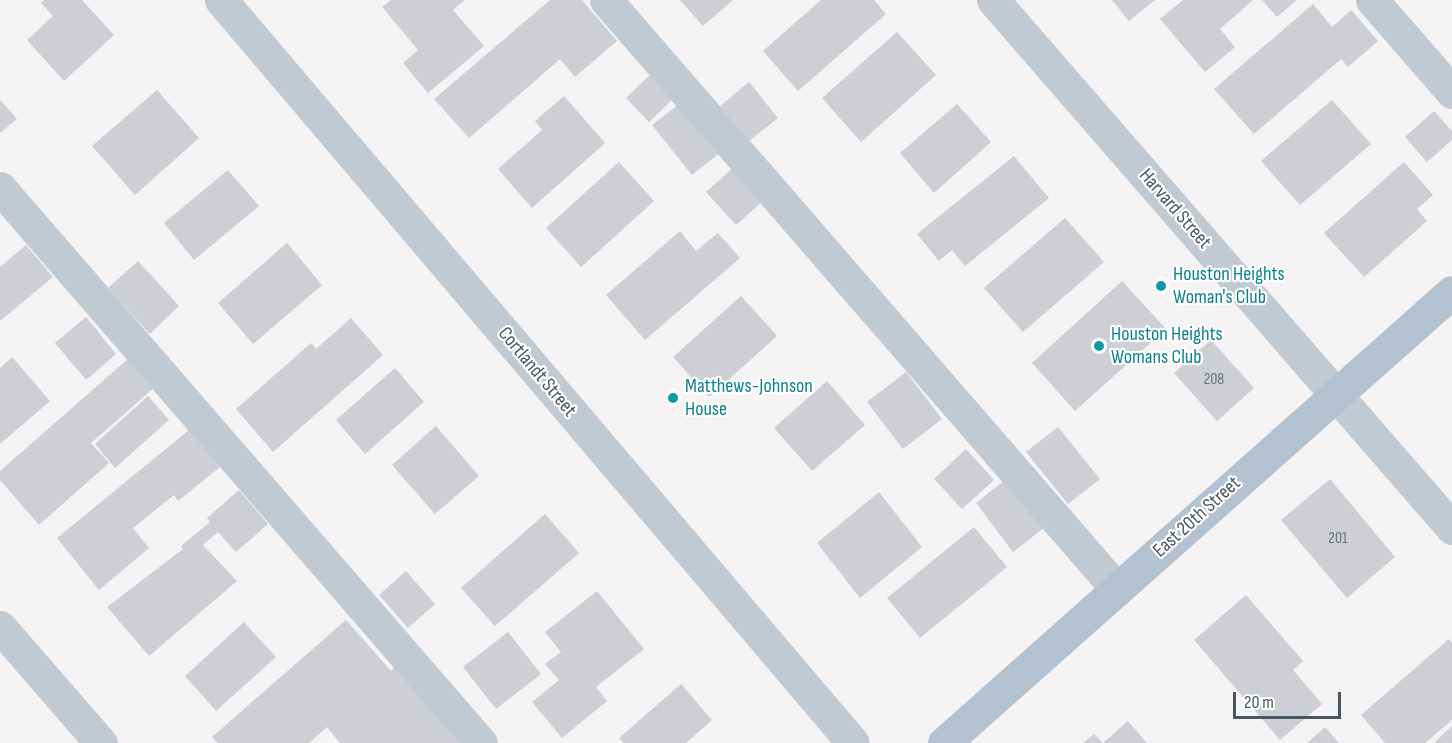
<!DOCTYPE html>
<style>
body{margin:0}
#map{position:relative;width:1452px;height:743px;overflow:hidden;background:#f5f3f3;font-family:"Sofia Sans Condensed",sans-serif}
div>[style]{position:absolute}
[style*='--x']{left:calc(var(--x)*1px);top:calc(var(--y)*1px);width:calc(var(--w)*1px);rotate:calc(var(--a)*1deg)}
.building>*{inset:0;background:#cdcfd5}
.minor>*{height:33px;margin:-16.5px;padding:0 16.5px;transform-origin:16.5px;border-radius:16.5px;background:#c1cad2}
.major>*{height:33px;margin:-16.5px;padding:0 16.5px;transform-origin:16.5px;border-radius:16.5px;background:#b3c2d1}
.dots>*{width:16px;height:16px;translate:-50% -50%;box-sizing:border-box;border:3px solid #fff;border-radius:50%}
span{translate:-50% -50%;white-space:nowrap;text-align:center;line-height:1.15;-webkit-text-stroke:4.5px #fff;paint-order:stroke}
.number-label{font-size:16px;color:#6b747e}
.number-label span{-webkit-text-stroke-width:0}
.street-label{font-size:20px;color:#4a5661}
.culture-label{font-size:20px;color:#0d838f}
.left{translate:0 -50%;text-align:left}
.scale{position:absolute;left:1233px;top:692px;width:108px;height:27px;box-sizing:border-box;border:3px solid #4a5661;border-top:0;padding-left:8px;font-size:18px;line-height:21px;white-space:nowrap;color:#4a5661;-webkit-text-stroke:4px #fff;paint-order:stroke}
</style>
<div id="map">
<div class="building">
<i style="clip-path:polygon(44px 0,82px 0,114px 35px,64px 81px,27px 40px,53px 16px,41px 3px)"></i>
<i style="clip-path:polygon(391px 0,465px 0,453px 10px,484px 46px,428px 93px,403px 63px,418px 50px,382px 7px)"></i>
<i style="clip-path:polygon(550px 0,582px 0,617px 41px,575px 77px,560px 59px,469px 138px,434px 99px)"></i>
<i style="clip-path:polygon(680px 0,733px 0,703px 26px)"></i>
<i style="clip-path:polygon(821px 0,874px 0,886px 14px,798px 91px,763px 51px)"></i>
<i style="clip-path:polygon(1112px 0,1155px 0,1129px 21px)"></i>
<i style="clip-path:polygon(1183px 0,1253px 0,1220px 29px,1235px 47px,1205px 72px,1160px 19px)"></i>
<i style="clip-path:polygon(1262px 0,1297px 0,1277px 17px)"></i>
<i style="clip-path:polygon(1313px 4px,1332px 27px,1351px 10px,1378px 41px,1348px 67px,1341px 59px,1254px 134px,1214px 89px)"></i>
<i style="clip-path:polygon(897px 32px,936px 75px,861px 142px,822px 98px)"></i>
<i style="clip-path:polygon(651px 74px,674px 98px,649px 122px,626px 98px)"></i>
<i style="clip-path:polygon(749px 82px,778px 118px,749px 141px,720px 106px)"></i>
<i style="clip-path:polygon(157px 90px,199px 138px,135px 195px,92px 146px)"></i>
<i style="clip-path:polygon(564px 96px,605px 143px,532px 208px,498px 169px,542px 130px,535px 121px)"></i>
<i style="clip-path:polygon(0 100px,17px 119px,0 133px)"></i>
<i style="clip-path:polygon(1332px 100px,1371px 144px,1300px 205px,1261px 161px)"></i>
<i style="clip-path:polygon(683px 101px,722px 151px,692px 175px,652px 125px)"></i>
<i style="clip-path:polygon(957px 104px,991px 142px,934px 193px,900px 153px)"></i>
<i style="clip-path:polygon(1434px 111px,1452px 131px,1452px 140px,1427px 162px,1405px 137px)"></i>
<i style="clip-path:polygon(1014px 156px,1049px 198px,965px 266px,952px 250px,939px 261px,917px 234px)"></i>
<i style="clip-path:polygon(619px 162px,654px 201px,581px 267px,546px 228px)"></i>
<i style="clip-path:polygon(1404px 162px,1433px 195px,1417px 209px,1427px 221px,1364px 277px,1324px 233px)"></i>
<i style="clip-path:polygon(736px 165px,765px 199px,736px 225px,706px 192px)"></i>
<i style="clip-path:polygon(228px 170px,259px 206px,194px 260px,164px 223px)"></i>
<i style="clip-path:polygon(1065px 218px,1104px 262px,1023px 332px,984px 288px)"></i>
<i style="clip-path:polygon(680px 231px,696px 251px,718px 233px,740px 258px,645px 340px,606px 295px)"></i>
<i style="clip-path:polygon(287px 243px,322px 285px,253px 344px,218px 303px)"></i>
<i style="clip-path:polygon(26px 245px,53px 277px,0 321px,0 267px)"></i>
<i style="clip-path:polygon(138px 261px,179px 306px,150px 334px,108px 288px)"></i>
<i style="clip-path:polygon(1122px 281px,1166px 329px,1075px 411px,1032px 363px)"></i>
<i style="clip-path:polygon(741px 296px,777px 336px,709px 397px,673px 357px)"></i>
<i style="clip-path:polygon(86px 317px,116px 354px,86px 380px,55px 343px)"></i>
<i style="clip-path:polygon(351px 318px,383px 355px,273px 452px,236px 409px,311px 343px,316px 349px)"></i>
<i style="clip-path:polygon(1211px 340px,1254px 388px,1217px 421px,1174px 373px)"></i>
<i style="clip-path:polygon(12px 357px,50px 401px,0 444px,0 368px)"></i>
<i style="clip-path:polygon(129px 358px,155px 387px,91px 443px,109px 463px,39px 525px,0 480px,0 471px)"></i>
<i style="clip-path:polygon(395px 368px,424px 402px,365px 454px,336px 420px)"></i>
<i style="clip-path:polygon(906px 372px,942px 419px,903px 449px,867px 402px)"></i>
<i style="clip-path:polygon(827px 381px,865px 425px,812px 471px,774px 428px)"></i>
<i style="clip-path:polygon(148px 396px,169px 420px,115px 468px,95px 444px)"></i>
<i style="clip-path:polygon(436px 426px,479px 476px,435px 514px,392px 465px)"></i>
<i style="clip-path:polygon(1058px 427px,1100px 479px,1068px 504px,1026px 452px)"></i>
<i style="clip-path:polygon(189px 430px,220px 467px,178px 501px,174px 495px,133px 528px,149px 548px,99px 590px,57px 538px)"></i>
<i style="clip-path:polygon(966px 449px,994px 480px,962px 509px,934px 479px)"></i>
<i style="clip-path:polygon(1006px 479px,1045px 527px,1013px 552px,976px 503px)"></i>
<i style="clip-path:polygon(1330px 479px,1395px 557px,1347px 598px,1281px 520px)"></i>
<i style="clip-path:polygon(239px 490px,268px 524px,236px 552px,218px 532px,203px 545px,237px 581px,149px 656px,107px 607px,183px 549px,181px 546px,210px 522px,207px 518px)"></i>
<i style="clip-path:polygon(879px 492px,922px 547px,860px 598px,817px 543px)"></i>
<i style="clip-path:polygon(545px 514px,579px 553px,495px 626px,461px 588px)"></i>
<i style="clip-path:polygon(974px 527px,1007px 567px,920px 638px,887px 598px)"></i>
<i style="clip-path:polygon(406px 571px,435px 604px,408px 628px,379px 595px)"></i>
<i style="clip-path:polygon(597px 591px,644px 649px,596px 687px,607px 701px,562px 738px,532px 702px,559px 680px,545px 664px,561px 652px,545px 632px)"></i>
<i style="clip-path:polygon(1246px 595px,1303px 661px,1293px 670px,1322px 704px,1280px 740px,1194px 640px)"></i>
<i style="clip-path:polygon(346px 620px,391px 671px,403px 660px,469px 743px,340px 743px,327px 727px,309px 743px,218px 743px,212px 737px)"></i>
<i style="clip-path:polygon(244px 622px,276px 657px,216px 711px,185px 676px)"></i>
<i style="clip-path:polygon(508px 632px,541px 674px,496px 709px,463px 667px)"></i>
<i style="clip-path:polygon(1449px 639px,1452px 643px,1452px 720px,1425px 743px,1385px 743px,1361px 715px)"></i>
<i style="clip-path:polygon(681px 684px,712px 720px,686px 743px,624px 743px,619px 738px)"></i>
<i style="clip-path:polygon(1128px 721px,1147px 743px,1083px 743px,1094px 734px,1103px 743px)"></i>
<i style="clip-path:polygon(1452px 726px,1452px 743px,1434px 743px)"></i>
<i style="clip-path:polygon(1325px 727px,1339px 743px,1307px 743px)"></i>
</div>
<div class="minor">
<i style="--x:221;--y:0;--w:975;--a:49.62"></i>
<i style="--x:606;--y:0;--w:780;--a:49.06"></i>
<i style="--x:993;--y:0;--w:700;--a:49"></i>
<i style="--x:1372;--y:0;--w:122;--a:49"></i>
<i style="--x:0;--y:188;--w:734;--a:49.09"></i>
<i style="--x:0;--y:627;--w:154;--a:49"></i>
</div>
<div class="major">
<i style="--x:944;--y:743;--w:679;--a:-41.6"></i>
</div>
<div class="dots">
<i style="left:1161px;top:286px;background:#0f9aa8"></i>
<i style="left:1099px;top:346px;background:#0f9aa8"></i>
<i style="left:673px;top:398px;background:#0f9aa8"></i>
</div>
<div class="number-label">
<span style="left:1214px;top:380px">208</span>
<span style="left:1338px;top:539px">201</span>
</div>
<div class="street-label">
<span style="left:1175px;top:209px;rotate:49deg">Harvard Street</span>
<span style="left:537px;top:372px;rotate:50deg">Cortlandt Street</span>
<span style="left:1197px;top:517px;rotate:-42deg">East 20th Street</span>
</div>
<div class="culture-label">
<span class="left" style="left:1173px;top:286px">Houston Heights<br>Woman's Club</span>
<span class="left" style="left:1111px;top:346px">Houston Heights<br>Womans Club</span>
<span class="left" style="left:685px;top:398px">Matthews-Johnson<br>House</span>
</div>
<div class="scale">20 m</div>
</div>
